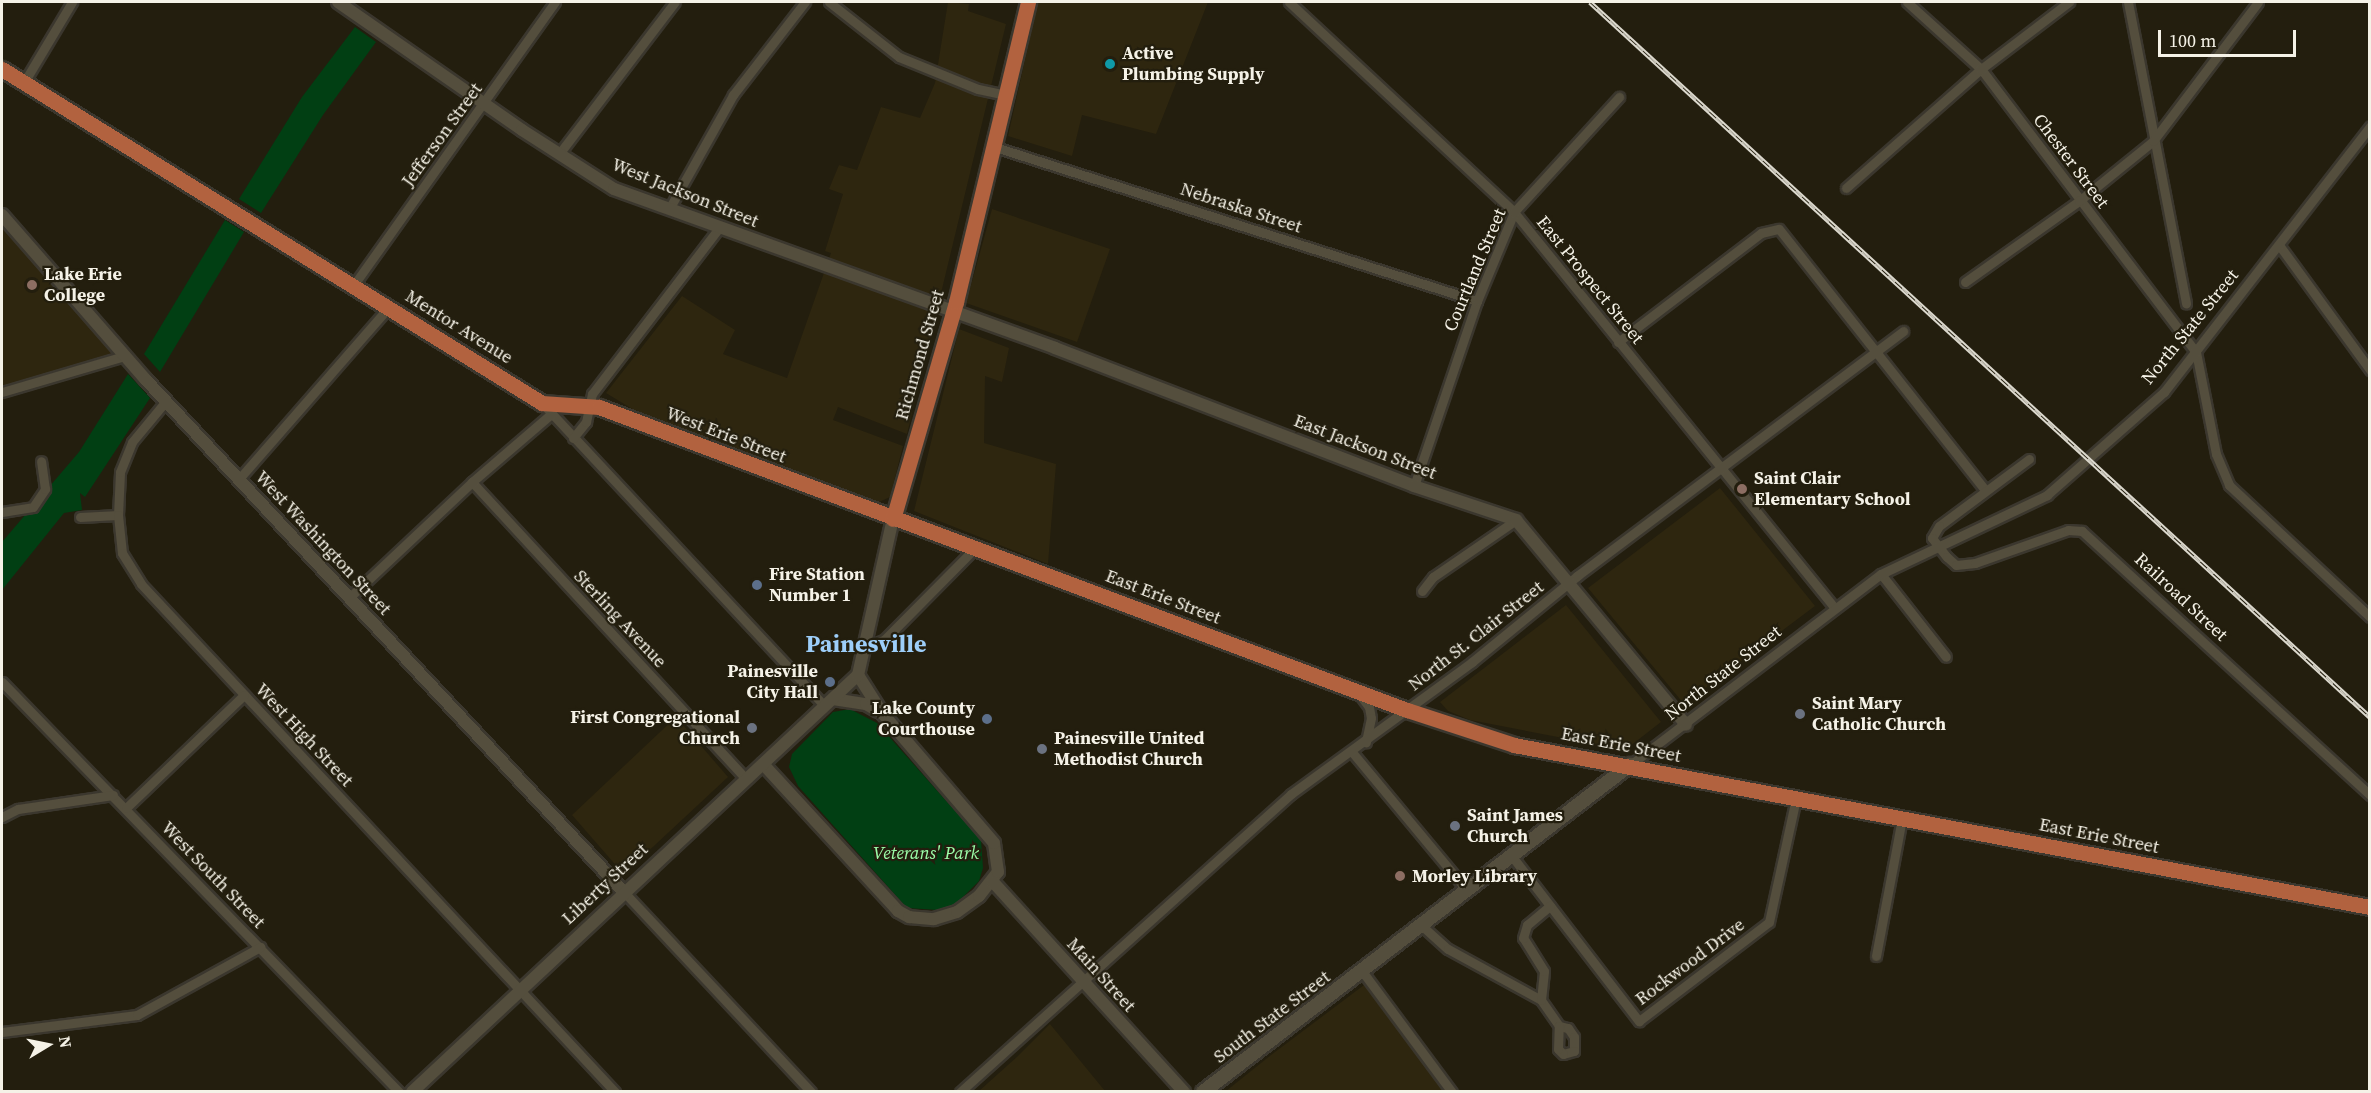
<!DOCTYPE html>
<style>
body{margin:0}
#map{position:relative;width:2371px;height:1093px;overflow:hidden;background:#231e0e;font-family:"Source Serif 4",serif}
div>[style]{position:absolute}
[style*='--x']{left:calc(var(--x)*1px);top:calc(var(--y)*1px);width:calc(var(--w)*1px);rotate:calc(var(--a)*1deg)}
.built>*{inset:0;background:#2e260f}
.green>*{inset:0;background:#013f13}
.roads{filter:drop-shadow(2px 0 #3b372e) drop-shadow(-2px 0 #3b372e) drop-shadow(0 2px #3b372e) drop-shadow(0 -2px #3b372e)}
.minor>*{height:9px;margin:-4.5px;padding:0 4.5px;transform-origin:4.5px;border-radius:4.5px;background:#544e3d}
.tertiary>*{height:12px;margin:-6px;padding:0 6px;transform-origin:6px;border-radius:6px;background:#544e3d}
.secondary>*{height:14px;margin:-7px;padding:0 7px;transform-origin:7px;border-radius:7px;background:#544e3d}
.primary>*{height:15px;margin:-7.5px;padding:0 7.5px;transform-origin:7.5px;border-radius:7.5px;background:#b2623f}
.rail>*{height:5px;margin-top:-2.5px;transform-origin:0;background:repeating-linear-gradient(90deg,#231e0e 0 9px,#dcd9ce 0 18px);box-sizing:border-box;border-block:2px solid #dcd9ce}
.dots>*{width:16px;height:16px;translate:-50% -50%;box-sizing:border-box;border:3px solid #231e0e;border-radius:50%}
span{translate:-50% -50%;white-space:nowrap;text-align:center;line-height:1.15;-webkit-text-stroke:4.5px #231e0e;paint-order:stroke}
.poi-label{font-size:18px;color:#f5f2e7;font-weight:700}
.left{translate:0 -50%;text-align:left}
.right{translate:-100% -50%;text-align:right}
.street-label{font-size:18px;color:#f5f2e7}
.park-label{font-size:18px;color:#9cfea9;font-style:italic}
.district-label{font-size:24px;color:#9dcef9;font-weight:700}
.frame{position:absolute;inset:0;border:3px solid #f5f2e7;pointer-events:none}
.north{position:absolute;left:18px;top:1015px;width:60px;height:60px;-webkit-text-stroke:4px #231e0e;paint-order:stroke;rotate:80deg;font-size:16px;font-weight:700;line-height:24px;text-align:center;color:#f5f2e7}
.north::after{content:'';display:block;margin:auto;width:21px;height:27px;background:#f5f2e7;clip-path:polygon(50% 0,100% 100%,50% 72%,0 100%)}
.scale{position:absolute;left:2158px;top:30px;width:138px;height:27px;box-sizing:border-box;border:3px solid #f5f2e7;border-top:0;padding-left:8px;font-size:18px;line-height:21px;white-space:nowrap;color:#f5f2e7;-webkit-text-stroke:4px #231e0e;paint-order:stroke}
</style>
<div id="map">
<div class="built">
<i style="clip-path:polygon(948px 2px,969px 4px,968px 11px,1006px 24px,907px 434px,838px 407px,833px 420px,903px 446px,890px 497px,879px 502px,634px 410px,606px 393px,682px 296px,735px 330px,723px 354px,787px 378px,831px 253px,825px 251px,843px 194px,829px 189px,839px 165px,857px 170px,881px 107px,920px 118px,935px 83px)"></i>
<i style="clip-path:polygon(1038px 2px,1208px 2px,1156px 134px,1082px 115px,1072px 156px,1008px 136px)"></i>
<i style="clip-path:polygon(992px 209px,1110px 249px,1077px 342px,966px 303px)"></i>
<i style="clip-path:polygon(2px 215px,124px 356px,2px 392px)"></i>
<i style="clip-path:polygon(959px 329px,1009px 348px,1002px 382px,985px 376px,984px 443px,1056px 464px,1048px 564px,914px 511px)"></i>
<i style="clip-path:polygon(1720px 488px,1815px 606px,1684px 704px,1588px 588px)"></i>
<i style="clip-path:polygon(1566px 605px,1661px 722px,1625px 750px,1470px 720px,1448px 711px,1440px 702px)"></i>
<i style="clip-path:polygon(676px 717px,728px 777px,626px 872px,620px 870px,572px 815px)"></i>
<i style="clip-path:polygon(1364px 985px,1444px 1091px,1226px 1091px,1271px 1055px)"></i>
<i style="clip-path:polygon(1050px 1024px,1105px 1091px,979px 1091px,1018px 1056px)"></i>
</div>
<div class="green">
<i style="clip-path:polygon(355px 27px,376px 42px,323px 115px,261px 213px,239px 199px,302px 97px)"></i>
<i style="clip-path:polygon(225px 220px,244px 232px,160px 372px,144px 354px)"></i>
<i style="clip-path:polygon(128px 374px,150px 398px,85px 497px,80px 493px,82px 510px,64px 513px,2px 590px,2px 542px,79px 452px)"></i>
<i style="clip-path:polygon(850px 709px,877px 723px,981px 840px,983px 868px,979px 881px,956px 904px,938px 910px,907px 908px,798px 786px,789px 767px,792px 754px,833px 712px)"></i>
</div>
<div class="roads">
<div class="minor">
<i style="--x:829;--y:2;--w:89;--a:38.2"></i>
<i style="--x:899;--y:57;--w:85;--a:22.1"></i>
<i style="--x:978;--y:89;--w:30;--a:12"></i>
<i style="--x:1289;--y:2;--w:308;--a:43"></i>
<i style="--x:1514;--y:212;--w:508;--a:50.99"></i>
<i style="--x:1907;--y:2;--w:100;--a:42.2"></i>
<i style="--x:1981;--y:69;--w:355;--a:52.8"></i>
<i style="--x:2196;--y:352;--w:104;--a:78.9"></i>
<i style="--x:2216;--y:454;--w:34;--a:67"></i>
<i style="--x:2229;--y:485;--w:193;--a:43.1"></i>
<i style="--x:2128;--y:2;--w:307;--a:79.1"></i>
<i style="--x:23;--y:84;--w:96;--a:-59.1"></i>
<i style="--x:995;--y:147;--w:506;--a:17.72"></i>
<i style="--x:559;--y:154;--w:191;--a:-52.7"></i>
<i style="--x:1846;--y:188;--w:180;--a:-41.4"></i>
<i style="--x:1981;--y:69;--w:111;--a:-37.3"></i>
<i style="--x:669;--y:209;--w:131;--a:-60.7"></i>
<i style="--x:733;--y:95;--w:118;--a:-52.3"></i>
<i style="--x:2279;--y:245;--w:155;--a:53.9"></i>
<i style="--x:1965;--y:282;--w:140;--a:-35.4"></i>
<i style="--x:2079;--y:201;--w:95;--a:-39"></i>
<i style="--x:2153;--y:141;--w:174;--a:-52.9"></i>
<i style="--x:353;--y:286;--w:349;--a:-54.6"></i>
<i style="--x:1618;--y:342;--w:180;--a:-37.3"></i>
<i style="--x:1761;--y:233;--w:18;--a:-13"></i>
<i style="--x:1779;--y:229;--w:333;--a:51.7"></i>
<i style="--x:2;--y:392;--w:127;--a:-16.4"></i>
<i style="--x:542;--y:403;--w:413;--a:47"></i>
<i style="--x:573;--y:438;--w:21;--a:-51"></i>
<i style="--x:586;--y:422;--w:29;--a:-78"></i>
<i style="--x:592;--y:394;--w:209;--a:-52.6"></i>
<i style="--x:2029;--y:459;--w:112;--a:143.3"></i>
<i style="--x:1939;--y:526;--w:14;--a:120"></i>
<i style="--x:1932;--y:538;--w:24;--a:52"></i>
<i style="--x:1947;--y:557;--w:12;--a:42"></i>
<i style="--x:1956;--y:565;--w:19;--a:-6"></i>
<i style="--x:1975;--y:563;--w:99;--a:-19.5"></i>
<i style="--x:2068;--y:530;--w:14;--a:4"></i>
<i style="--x:2082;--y:531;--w:391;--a:42.5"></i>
<i style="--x:238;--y:480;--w:231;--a:-48.9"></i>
<i style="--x:472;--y:482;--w:403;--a:47.3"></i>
<i style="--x:1414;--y:486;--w:195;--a:-71.2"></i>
<i style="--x:1477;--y:301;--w:96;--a:-67.4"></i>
<i style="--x:1514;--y:212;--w:156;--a:-47.6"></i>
<i style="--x:2;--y:512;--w:31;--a:-9"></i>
<i style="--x:33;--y:507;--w:22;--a:-56"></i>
<i style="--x:45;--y:489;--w:28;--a:-98"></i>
<i style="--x:118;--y:515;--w:43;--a:-87.3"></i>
<i style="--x:120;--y:472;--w:32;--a:-68"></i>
<i style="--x:132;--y:442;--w:53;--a:-50.3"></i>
<i style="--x:80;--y:517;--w:38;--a:-3"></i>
<i style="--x:118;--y:515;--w:38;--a:84"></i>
<i style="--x:122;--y:553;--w:36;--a:58"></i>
<i style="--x:141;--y:584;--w:695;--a:46.98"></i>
<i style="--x:1881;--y:574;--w:105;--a:51.9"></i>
<i style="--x:1422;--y:591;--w:18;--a:-52"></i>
<i style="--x:1433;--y:577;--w:101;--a:-34.5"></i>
<i style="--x:350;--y:597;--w:168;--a:-43.3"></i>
<i style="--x:472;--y:482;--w:104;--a:-40.7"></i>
<i style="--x:864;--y:648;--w:22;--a:-22"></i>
<i style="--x:884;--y:640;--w:131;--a:-45.3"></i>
<i style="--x:2;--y:682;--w:571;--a:45.92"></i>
<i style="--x:1360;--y:695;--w:15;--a:53"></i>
<i style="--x:1369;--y:707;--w:11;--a:80"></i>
<i style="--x:1371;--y:718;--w:25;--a:102"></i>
<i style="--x:1352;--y:752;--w:177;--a:50.3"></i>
<i style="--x:1630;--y:765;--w:315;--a:-37.3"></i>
<i style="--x:1881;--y:574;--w:184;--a:-25.4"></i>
<i style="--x:2047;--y:495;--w:156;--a:-41.4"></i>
<i style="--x:2164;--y:392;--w:336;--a:-52.2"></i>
<i style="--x:126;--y:808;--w:163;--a:-43.8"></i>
<i style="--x:2;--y:817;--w:18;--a:-27"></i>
<i style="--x:18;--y:809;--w:96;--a:-8.4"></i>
<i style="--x:1511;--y:855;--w:210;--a:52.4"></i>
<i style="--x:1639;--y:1021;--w:163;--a:-37.3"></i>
<i style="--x:1769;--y:922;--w:127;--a:-77.7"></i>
<i style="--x:623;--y:891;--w:275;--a:46.9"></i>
<i style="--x:1421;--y:925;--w:36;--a:42"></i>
<i style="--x:1448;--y:949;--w:106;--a:28.7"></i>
<i style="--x:1541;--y:1000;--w:32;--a:55"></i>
<i style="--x:1876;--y:956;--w:139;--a:-79.3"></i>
<i style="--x:1362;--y:971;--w:151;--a:53.4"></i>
<i style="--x:1541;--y:1000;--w:29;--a:-84"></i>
<i style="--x:1544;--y:971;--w:39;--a:-122"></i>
<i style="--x:1523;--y:938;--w:14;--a:-73"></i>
<i style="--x:1527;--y:925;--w:30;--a:-40"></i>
<i style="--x:1559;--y:1026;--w:9;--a:13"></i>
<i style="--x:1568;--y:1028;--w:11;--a:56"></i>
<i style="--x:1574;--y:1037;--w:14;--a:90"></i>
<i style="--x:1574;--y:1051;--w:11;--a:165"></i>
<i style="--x:1563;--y:1054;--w:7;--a:-135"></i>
<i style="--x:1558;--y:1049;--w:23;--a:-88"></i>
<i style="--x:2;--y:1032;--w:136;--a:-7.2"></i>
<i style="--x:137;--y:1015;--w:141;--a:-28.9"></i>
<i style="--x:960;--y:1092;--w:445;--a:-42"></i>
<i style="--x:1291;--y:794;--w:224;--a:-36.1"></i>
<i style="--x:1472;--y:662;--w:136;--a:-39.3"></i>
<i style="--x:1577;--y:576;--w:408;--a:-36.9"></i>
</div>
<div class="tertiary">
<i style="--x:338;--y:2;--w:224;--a:34.8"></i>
<i style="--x:522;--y:130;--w:109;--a:32.7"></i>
<i style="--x:614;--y:189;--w:469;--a:19.8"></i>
<i style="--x:1055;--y:348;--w:385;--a:21"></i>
<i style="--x:1414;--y:486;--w:108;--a:18.4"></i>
<i style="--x:1516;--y:520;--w:266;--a:50.3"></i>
<i style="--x:2;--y:215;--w:219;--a:48.9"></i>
<i style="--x:146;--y:380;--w:699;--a:46.97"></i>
<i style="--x:833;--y:699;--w:33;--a:9"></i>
<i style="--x:866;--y:704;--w:14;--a:30"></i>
<i style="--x:763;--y:764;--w:200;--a:47.4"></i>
<i style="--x:898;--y:911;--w:13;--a:29"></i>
<i style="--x:909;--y:917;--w:25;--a:5"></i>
<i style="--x:934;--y:919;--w:24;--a:-17"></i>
<i style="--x:957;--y:912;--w:27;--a:-36"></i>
<i style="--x:979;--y:896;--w:31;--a:-52"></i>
<i style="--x:998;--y:872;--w:29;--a:-98"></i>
<i style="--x:994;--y:843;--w:172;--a:-130.7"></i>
<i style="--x:882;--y:713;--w:45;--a:-122.3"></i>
<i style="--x:993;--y:882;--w:284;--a:47.7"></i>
<i style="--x:412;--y:1092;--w:611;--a:-43.08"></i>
<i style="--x:858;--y:675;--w:160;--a:-77.4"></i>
</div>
<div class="secondary">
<i style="--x:1203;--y:1092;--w:538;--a:-37.45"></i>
</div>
<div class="primary">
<i style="--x:2;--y:69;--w:635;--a:31.74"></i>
<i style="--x:542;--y:403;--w:57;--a:4"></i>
<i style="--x:599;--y:407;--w:863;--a:20.56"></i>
<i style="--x:1407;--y:710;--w:113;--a:18.1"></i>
<i style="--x:1514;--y:745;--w:871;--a:10.72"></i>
<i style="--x:893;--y:519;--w:226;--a:-73.8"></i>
<i style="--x:956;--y:302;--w:309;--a:-76.5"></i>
</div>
</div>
<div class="rail">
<i style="--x:1590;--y:2;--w:1058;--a:42.51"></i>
</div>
<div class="dots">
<i style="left:1110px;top:64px;background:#0f9aa8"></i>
<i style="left:32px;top:285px;background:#8d6e63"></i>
<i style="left:1742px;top:489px;background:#8d6e63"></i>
<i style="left:757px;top:585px;background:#5c6f8a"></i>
<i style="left:830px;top:682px;background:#5c6f8a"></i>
<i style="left:1800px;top:714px;background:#6b7280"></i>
<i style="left:987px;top:719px;background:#5c6f8a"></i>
<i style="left:752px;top:728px;background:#6b7280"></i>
<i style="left:1042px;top:749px;background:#6b7280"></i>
<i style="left:1455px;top:826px;background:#6b7280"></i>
<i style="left:1400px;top:876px;background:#8d6e63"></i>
</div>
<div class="poi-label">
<span class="left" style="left:1122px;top:64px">Active<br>Plumbing Supply</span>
<span class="left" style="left:44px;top:285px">Lake Erie<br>College</span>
<span class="left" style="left:1754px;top:489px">Saint Clair<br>Elementary School</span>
<span class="left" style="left:769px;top:585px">Fire Station<br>Number 1</span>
<span class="right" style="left:818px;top:682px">Painesville<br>City Hall</span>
<span class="left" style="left:1812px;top:714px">Saint Mary<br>Catholic Church</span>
<span class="right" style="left:975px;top:719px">Lake County<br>Courthouse</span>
<span class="right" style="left:740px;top:728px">First Congregational<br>Church</span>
<span class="left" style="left:1054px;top:749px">Painesville United<br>Methodist Church</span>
<span class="left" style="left:1467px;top:826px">Saint James<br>Church</span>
<span class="left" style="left:1412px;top:876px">Morley Library</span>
</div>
<div class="street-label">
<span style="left:442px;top:135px;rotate:-54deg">Jefferson Street</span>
<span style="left:2071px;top:161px;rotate:53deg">Chester Street</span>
<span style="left:685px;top:193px;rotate:22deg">West Jackson Street</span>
<span style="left:1241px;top:208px;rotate:18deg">Nebraska Street</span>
<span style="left:1475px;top:270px;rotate:-67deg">Courtland Street</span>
<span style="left:1590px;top:280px;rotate:51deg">East Prospect Street</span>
<span style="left:459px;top:327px;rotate:32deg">Mentor Avenue</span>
<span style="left:2190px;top:327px;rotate:-51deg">North State Street</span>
<span style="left:920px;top:355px;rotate:-74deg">Richmond Street</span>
<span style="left:726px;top:435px;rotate:21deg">West Erie Street</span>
<span style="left:1365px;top:447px;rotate:21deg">East Jackson Street</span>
<span style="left:323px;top:543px;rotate:47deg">West Washington Street</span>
<span style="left:1163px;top:597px;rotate:21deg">East Erie Street</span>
<span style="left:2181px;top:597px;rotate:43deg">Railroad Street</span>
<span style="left:620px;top:619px;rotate:47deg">Sterling Avenue</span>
<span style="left:1476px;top:636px;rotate:-38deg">North St. Clair Street</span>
<span style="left:1723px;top:673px;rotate:-38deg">North State Street</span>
<span style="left:304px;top:735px;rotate:47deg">West High Street</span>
<span style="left:1621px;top:745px;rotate:11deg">East Erie Street</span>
<span style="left:2099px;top:836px;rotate:11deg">East Erie Street</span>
<span style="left:213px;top:875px;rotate:46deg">West South Street</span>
<span style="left:605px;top:884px;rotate:-43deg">Liberty Street</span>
<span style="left:1690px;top:962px;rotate:-37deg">Rockwood Drive</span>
<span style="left:1101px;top:975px;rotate:48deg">Main Street</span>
<span style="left:1272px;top:1017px;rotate:-37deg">South State Street</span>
</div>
<div class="park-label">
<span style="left:926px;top:853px">Veterans' Park</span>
</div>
<div class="district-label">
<span style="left:866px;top:644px">Painesville</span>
</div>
<div class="frame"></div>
<div class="north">N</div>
<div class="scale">100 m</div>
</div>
